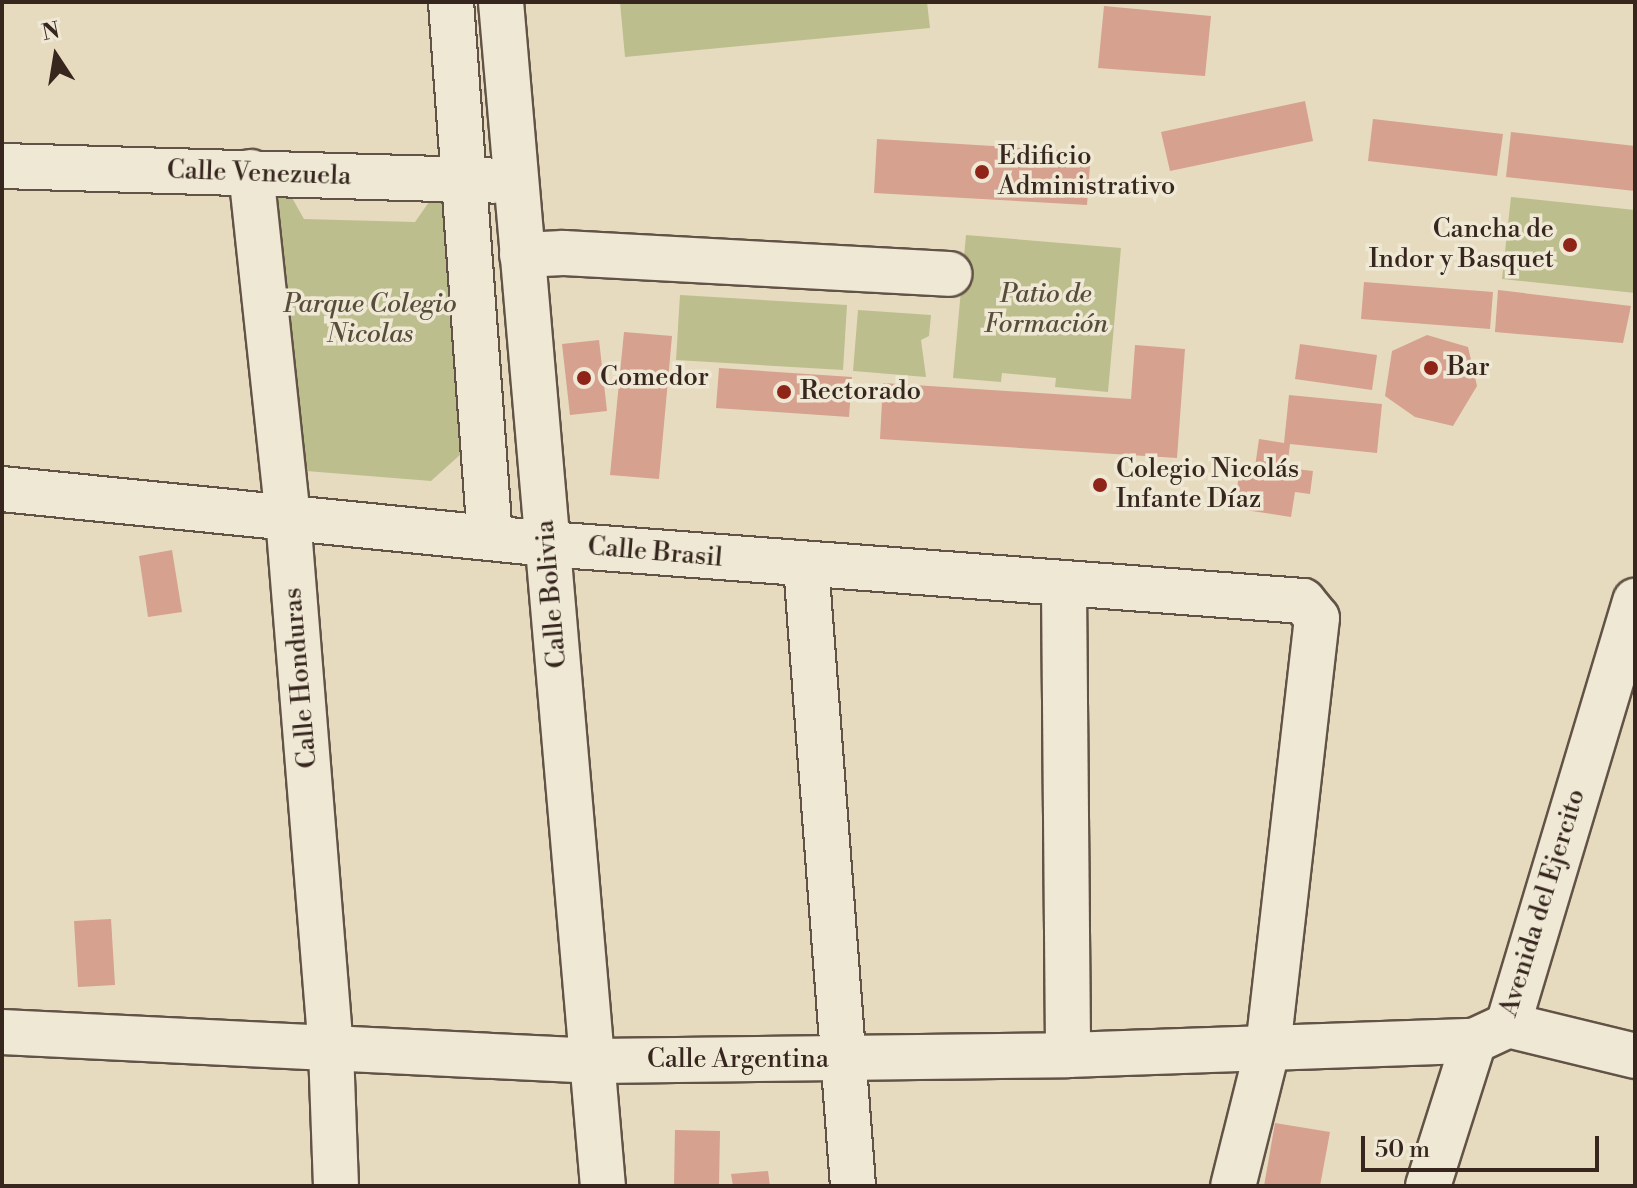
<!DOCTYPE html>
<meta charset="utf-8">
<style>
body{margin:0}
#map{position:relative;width:1637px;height:1188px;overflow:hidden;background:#e6dbbf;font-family:"Libre Bodoni",serif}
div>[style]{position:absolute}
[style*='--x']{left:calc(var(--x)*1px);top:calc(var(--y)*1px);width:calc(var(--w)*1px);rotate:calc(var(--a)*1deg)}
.green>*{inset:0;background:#bdbe8d}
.building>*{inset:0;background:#d6a18e}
.roads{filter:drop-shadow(2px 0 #625346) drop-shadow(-2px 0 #625346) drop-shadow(0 2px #625346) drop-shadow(0 -2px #625346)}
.minor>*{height:44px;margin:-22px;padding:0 22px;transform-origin:22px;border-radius:22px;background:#efe8d5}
.dots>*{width:22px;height:22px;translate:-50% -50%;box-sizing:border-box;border:4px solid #efe8d5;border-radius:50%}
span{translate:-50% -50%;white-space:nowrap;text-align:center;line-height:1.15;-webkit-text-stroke:7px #efe8d5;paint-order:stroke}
.poi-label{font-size:26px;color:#36261e}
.left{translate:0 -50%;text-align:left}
.right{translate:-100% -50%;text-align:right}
.street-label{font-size:26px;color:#36261e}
.park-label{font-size:26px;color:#584c3a;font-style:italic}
.frame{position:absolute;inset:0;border:4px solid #36261e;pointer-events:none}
.north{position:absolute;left:16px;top:16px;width:80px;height:80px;-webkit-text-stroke:6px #efe8d5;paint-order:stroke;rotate:348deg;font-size:22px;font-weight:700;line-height:32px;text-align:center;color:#36261e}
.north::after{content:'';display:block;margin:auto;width:28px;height:36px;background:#36261e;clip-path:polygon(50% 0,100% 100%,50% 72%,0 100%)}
.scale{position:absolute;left:1361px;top:1136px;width:238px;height:36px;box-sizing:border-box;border:4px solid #36261e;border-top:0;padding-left:10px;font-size:24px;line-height:28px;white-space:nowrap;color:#36261e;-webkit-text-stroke:6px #efe8d5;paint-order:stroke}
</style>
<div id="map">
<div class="green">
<i style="clip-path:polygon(620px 2px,927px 2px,930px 28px,625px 57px)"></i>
<i style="clip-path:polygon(291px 196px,304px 219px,415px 222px,429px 202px,448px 202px,461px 454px,431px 481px,306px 471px,296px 464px,277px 197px)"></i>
<i style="clip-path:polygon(1511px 197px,1635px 210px,1635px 293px,1502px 279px)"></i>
<i style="clip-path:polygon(966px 235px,1121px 248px,1108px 392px,1055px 387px,1056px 378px,1002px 373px,1001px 382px,953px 378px)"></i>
<i style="clip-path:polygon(680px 295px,847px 305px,843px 370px,676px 360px)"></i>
<i style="clip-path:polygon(858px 310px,931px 315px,929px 336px,921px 340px,926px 377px,853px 371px)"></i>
</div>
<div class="building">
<i style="clip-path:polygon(1104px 6px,1211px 16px,1205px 76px,1098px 68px)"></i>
<i style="clip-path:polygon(1305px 101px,1313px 141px,1170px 171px,1161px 132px)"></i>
<i style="clip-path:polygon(1373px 119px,1503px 134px,1497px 176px,1368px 161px)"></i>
<i style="clip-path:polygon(1511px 132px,1635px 146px,1635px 191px,1506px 177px)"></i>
<i style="clip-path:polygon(877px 139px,1091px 152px,1087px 205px,874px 193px)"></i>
<i style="clip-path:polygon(1364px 282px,1493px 292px,1490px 329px,1361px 319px)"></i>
<i style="clip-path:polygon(1498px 290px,1631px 306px,1623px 343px,1495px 332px)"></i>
<i style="clip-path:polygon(624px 332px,672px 336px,659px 479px,610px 475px)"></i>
<i style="clip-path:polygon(1427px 335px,1468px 347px,1477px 386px,1453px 426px,1415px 417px,1385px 396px,1392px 351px)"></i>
<i style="clip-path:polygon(599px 340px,607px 411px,570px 415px,562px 344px)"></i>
<i style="clip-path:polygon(1300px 344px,1377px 355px,1372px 390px,1295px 379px)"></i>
<i style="clip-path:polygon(1135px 345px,1185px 349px,1177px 458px,880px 439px,883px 383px,1131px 399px)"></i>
<i style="clip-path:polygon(719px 368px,852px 377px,849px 417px,716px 408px)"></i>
<i style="clip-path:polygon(1289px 395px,1382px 404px,1377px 453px,1290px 444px,1287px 468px,1313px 471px,1310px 494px,1295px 492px,1291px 517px,1245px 510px,1247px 498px,1236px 497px,1239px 473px,1254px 474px,1259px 439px,1284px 443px)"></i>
<i style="clip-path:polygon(172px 550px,182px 612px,148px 617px,139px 556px)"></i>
<i style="clip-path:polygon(111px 919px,115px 985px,78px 987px,74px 921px)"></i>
<i style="clip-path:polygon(1275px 1123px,1330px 1132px,1320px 1186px,1264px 1186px)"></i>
<i style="clip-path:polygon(675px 1130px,720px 1131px,719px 1186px,674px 1186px)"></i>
<i style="clip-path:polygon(768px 1171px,770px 1186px,733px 1186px,731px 1174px)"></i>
</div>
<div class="roads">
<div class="minor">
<i style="--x:451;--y:2;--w:537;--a:85.84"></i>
<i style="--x:501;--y:2;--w:1188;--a:85.08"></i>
<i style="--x:2;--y:166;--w:492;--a:1.7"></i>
<i style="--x:251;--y:172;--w:347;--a:83.9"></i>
<i style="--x:288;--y:517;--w:535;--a:85.39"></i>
<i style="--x:331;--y:1050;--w:136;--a:87.9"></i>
<i style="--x:522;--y:255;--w:41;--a:-2.8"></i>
<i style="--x:563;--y:253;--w:387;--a:3.1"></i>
<i style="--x:2;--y:489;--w:549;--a:5.75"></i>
<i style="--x:548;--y:544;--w:757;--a:4.32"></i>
<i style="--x:1303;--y:601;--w:22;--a:51"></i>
<i style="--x:1317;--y:618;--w:432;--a:96.5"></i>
<i style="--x:1268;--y:1047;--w:143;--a:104.1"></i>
<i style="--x:806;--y:565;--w:623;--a:85.67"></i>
<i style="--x:1064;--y:587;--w:468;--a:89.5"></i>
<i style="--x:1508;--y:1025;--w:131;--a:13.7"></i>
<i style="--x:2;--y:1032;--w:595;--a:2.8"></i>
<i style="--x:596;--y:1061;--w:472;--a:-0.7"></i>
<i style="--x:1068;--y:1055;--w:406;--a:-2"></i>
<i style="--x:1428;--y:1186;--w:152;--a:-72.4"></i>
<i style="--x:1474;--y:1041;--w:38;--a:-25"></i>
<i style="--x:1508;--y:1025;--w:443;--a:-73.3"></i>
</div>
</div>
<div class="dots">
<i style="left:982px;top:172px;background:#8f2418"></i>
<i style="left:1570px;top:245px;background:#8f2418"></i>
<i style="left:1431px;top:368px;background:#8f2418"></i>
<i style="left:584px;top:378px;background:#8f2418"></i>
<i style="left:784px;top:392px;background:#8f2418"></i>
<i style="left:1100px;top:485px;background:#8f2418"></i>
</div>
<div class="poi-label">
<span class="left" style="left:998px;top:172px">Edificio<br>Administrativo</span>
<span class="right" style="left:1554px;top:245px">Cancha de<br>Indor y Basquet</span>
<span class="left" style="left:1447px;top:368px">Bar</span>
<span class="left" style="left:600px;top:378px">Comedor</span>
<span class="left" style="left:800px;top:392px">Rectorado</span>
<span class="left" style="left:1116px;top:485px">Colegio Nicolás<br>Infante Díaz</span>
</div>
<div class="street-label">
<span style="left:259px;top:174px;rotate:2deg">Calle Venezuela</span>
<span style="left:655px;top:553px;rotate:5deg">Calle Brasil</span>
<span style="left:552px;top:594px;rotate:-95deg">Calle Bolivia</span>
<span style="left:301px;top:678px;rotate:-95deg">Calle Honduras</span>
<span style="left:1543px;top:903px;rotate:-73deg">Avenida del Ejercito</span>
<span style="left:738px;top:1060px">Calle Argentina</span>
</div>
<div class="park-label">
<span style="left:1046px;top:310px">Patio de<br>Formación</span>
<span style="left:370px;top:320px">Parque Colegio<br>Nicolas</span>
</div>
<div class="frame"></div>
<div class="north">N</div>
<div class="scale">50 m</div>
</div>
